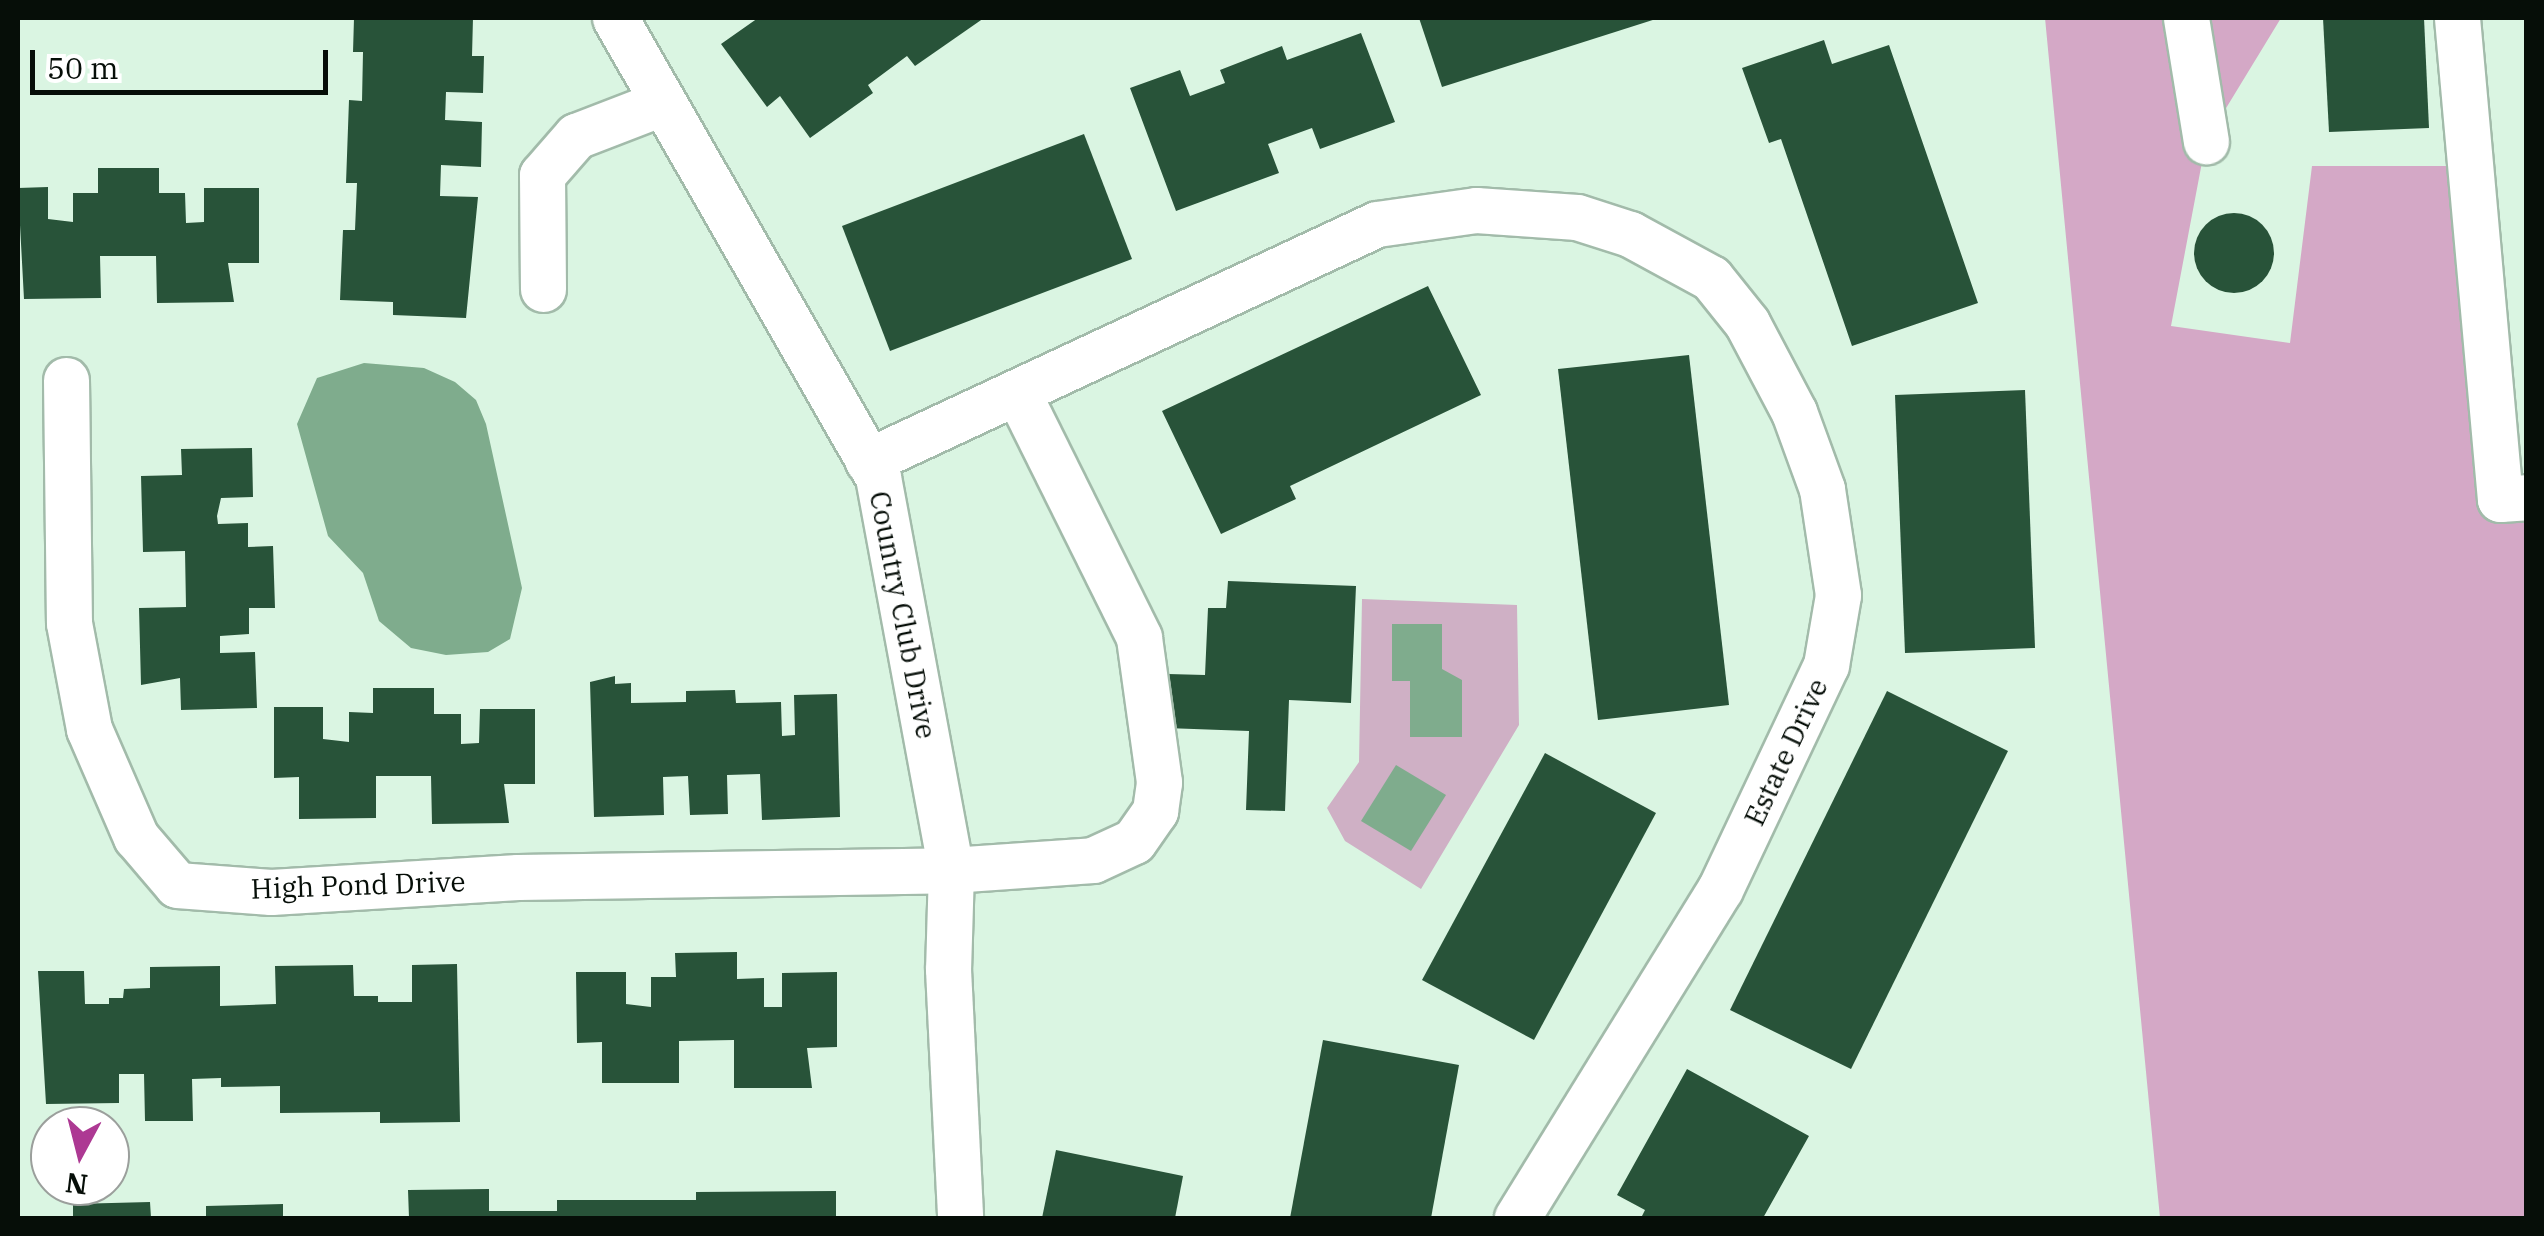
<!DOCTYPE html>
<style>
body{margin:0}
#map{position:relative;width:2544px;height:1236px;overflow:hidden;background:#daf5e2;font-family:"IBM Plex Serif",serif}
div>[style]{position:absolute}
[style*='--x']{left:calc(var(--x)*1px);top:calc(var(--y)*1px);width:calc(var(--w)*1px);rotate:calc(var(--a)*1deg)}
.green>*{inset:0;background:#cfb0c5}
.forest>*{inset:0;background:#d4a8c6}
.water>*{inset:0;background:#7fac8d}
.building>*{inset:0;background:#285339}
.round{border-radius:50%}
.roads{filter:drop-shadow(2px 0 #a2bbaa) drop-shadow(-2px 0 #a2bbaa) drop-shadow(0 2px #a2bbaa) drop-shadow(0 -2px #a2bbaa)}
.minor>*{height:45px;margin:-22.5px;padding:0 22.5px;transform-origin:22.5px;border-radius:22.5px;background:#fff}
span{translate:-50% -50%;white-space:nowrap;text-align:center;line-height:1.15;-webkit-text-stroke:10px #fff;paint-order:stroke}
.street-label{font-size:28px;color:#060e08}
.frame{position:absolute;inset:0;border:20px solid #060e08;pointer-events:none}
.north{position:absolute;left:30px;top:1106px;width:100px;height:100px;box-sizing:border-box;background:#fff;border:2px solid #9b9f9c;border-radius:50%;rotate:187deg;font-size:28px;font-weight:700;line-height:40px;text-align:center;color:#060e08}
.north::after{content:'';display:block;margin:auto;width:35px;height:45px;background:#ad3993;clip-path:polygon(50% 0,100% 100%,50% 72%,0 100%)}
.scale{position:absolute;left:30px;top:50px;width:298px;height:45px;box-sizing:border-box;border:5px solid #060e08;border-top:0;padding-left:12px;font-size:30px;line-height:35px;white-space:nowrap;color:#060e08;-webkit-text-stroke:8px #fff;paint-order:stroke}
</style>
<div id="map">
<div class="green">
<i style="clip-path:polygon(1362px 599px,1517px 605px,1519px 725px,1421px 889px,1345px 841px,1327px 808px,1359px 762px)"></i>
</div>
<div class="forest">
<i style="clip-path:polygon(2045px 18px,2281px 18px,2206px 141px,2171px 326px,2290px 343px,2312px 166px,2470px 166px,2500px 498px,2526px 497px,2526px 1218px,2160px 1218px)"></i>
</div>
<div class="water">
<i style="clip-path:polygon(364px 363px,424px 368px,455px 382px,476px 400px,486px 424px,522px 588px,510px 639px,488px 652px,446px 655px,411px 648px,379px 621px,363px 573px,328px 536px,297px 424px,317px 378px)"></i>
<i style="clip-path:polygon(1392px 624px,1442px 624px,1442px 669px,1462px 680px,1462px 737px,1410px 737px,1410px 681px,1392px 681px)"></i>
<i style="clip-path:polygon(1396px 765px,1446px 795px,1411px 851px,1361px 821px)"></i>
</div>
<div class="building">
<i style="clip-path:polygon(354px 18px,473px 18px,472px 56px,484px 56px,483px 93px,446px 92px,445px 120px,482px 122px,481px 167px,441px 165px,440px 196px,478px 197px,466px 318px,393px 315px,393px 302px,340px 300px,343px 230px,355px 230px,357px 183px,346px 183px,349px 100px,362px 101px,363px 52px,353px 52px)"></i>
<i style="clip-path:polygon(758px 18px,773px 19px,984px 18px,915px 66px,907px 56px,868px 85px,873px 93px,810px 138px,780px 96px,767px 107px,721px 44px)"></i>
<i style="clip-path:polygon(1419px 18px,1659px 18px,1442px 87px)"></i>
<i style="clip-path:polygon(2323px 18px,2424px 18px,2429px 128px,2329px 132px)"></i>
<i style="clip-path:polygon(1361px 33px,1395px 122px,1320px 149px,1312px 128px,1268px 144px,1279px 173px,1176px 211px,1130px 88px,1180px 70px,1190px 96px,1225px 83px,1220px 70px,1282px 46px,1287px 60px)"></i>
<i style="clip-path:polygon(1824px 40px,1832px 64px,1889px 45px,1978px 303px,1852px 346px,1781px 139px,1769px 143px,1742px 68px)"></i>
<i style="clip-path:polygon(1084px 134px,1132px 259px,890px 351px,842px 226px)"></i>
<i style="clip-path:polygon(98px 168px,159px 168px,159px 193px,185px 193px,186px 223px,204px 222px,204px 188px,259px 188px,259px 263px,228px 263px,234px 302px,157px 303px,156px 256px,100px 256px,101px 298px,24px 299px,18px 188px,48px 187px,48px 219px,73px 222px,73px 193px,98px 193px)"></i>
<i class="round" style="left:2194px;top:213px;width:80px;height:80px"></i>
<i style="clip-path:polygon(1428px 286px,1481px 395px,1290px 486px,1296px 499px,1221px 534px,1162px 411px)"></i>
<i style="clip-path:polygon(1689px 355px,1729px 705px,1598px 720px,1558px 369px)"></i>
<i style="clip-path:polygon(2025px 390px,2035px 648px,1905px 653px,1895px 395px)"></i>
<i style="clip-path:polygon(252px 448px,253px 497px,221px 498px,217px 516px,218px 524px,248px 523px,248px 547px,273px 546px,275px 608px,249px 608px,249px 634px,220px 636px,220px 653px,255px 652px,257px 708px,181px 710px,180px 678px,141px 685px,139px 608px,186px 607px,185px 551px,143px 552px,141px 476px,182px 475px,181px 449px)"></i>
<i style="clip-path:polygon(1228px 581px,1356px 586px,1351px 703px,1289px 700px,1285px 811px,1246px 810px,1249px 731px,1166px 728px,1168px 674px,1205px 675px,1208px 608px,1226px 608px)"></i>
<i style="clip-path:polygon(615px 676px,615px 684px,631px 683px,631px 703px,686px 702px,686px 691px,735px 690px,736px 703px,781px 702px,782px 736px,795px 735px,794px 695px,837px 694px,840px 817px,762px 820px,760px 774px,727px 775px,728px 814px,690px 815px,688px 776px,663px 777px,664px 815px,594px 817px,590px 682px)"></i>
<i style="clip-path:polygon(373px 688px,434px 688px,434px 714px,461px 714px,461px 744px,479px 743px,480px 709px,535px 709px,535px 784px,504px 784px,509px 823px,432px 824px,431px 776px,376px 776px,376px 818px,299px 819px,299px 777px,274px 778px,274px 707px,323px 707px,323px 739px,349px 742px,349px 712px,373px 713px)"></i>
<i style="clip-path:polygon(1887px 691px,2008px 751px,1851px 1069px,1730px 1010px)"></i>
<i style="clip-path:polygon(1545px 753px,1656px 813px,1534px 1040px,1422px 980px)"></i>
<i style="clip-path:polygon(737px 952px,737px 979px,764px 978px,764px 1007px,782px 1007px,782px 973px,837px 972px,837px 1047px,807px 1048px,812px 1088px,734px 1088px,734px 1040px,679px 1041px,679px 1083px,602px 1083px,602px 1042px,577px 1043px,576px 972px,626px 972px,626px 1004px,651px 1007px,651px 977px,676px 977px,675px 953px)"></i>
<i style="clip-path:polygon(457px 964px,460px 1122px,380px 1123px,380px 1112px,280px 1113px,280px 1086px,221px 1087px,221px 1078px,192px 1079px,193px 1121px,145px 1121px,144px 1074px,119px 1074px,119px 1103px,46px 1104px,38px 971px,84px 971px,85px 1004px,109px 1004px,109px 998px,123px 998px,124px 989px,150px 988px,150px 967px,220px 966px,220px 1006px,249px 1005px,276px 1004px,275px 966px,353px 965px,354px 996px,378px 996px,378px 1002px,412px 1002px,412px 965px)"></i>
<i style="clip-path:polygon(1323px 1040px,1459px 1065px,1431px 1218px,1290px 1218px)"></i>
<i style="clip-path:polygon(1687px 1069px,1809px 1136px,1763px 1218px,1641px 1218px,1645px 1210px,1617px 1195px)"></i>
<i style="clip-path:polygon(1056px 1150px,1183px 1176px,1175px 1218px,1042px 1218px)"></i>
<i style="clip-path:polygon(489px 1189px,489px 1211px,557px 1211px,557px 1200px,696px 1200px,696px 1192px,836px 1191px,836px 1218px,409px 1218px,408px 1190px)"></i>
<i style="clip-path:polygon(150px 1202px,151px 1218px,73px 1218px,73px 1204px)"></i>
<i style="clip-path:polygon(283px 1204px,283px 1218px,206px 1218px,206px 1206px)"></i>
</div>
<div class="roads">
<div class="minor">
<i style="--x:615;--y:18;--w:529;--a:60.19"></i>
<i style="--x:878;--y:477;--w:400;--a:79.5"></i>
<i style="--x:951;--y:870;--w:99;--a:91.7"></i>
<i style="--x:948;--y:969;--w:249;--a:87.2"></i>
<i style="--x:2186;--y:18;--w:125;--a:80.8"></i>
<i style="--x:2457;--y:18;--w:483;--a:84.9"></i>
<i style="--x:2500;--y:499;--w:26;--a:-4"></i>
<i style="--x:543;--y:289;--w:114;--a:-90.5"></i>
<i style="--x:542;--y:175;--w:52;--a:-48.9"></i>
<i style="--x:576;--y:136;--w:89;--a:-21.1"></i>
<i style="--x:66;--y:380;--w:243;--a:89.3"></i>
<i style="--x:69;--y:623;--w:108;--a:79.3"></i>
<i style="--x:89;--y:729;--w:118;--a:66.5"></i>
<i style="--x:136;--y:837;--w:63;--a:49.5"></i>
<i style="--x:177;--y:885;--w:94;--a:4.3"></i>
<i style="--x:271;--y:892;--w:247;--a:-3.5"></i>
<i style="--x:518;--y:877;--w:433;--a:-0.9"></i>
<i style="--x:951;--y:870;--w:142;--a:-4"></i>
<i style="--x:1093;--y:860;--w:45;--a:-24.9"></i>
<i style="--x:1134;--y:841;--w:37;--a:-55"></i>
<i style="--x:1155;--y:811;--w:29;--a:-82"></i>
<i style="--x:1159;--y:782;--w:146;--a:-97.9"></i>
<i style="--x:1139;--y:637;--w:272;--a:-116.4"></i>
<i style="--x:868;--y:461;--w:561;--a:-24.97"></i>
<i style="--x:1377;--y:224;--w:100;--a:-8"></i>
<i style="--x:1476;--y:210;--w:101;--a:4"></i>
<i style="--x:1577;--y:217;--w:56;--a:17.8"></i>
<i style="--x:1630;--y:234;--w:92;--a:28.5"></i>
<i style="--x:1711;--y:278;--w:58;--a:51.3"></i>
<i style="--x:1747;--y:323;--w:101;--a:62.2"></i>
<i style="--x:1794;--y:412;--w:82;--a:70"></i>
<i style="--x:1822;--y:489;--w:107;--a:81.4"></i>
<i style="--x:1838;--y:595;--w:71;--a:99.7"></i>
<i style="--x:1826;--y:665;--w:248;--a:115.3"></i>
<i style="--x:1720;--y:889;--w:387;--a:121.7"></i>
</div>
</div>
<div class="street-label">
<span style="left:903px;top:615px;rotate:79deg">Country Club Drive</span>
<span style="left:1786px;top:752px;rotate:-65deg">Estate Drive</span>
<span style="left:358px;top:885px;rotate:-2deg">High Pond Drive</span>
</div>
<div class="frame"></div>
<div class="north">N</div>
<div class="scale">50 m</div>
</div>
